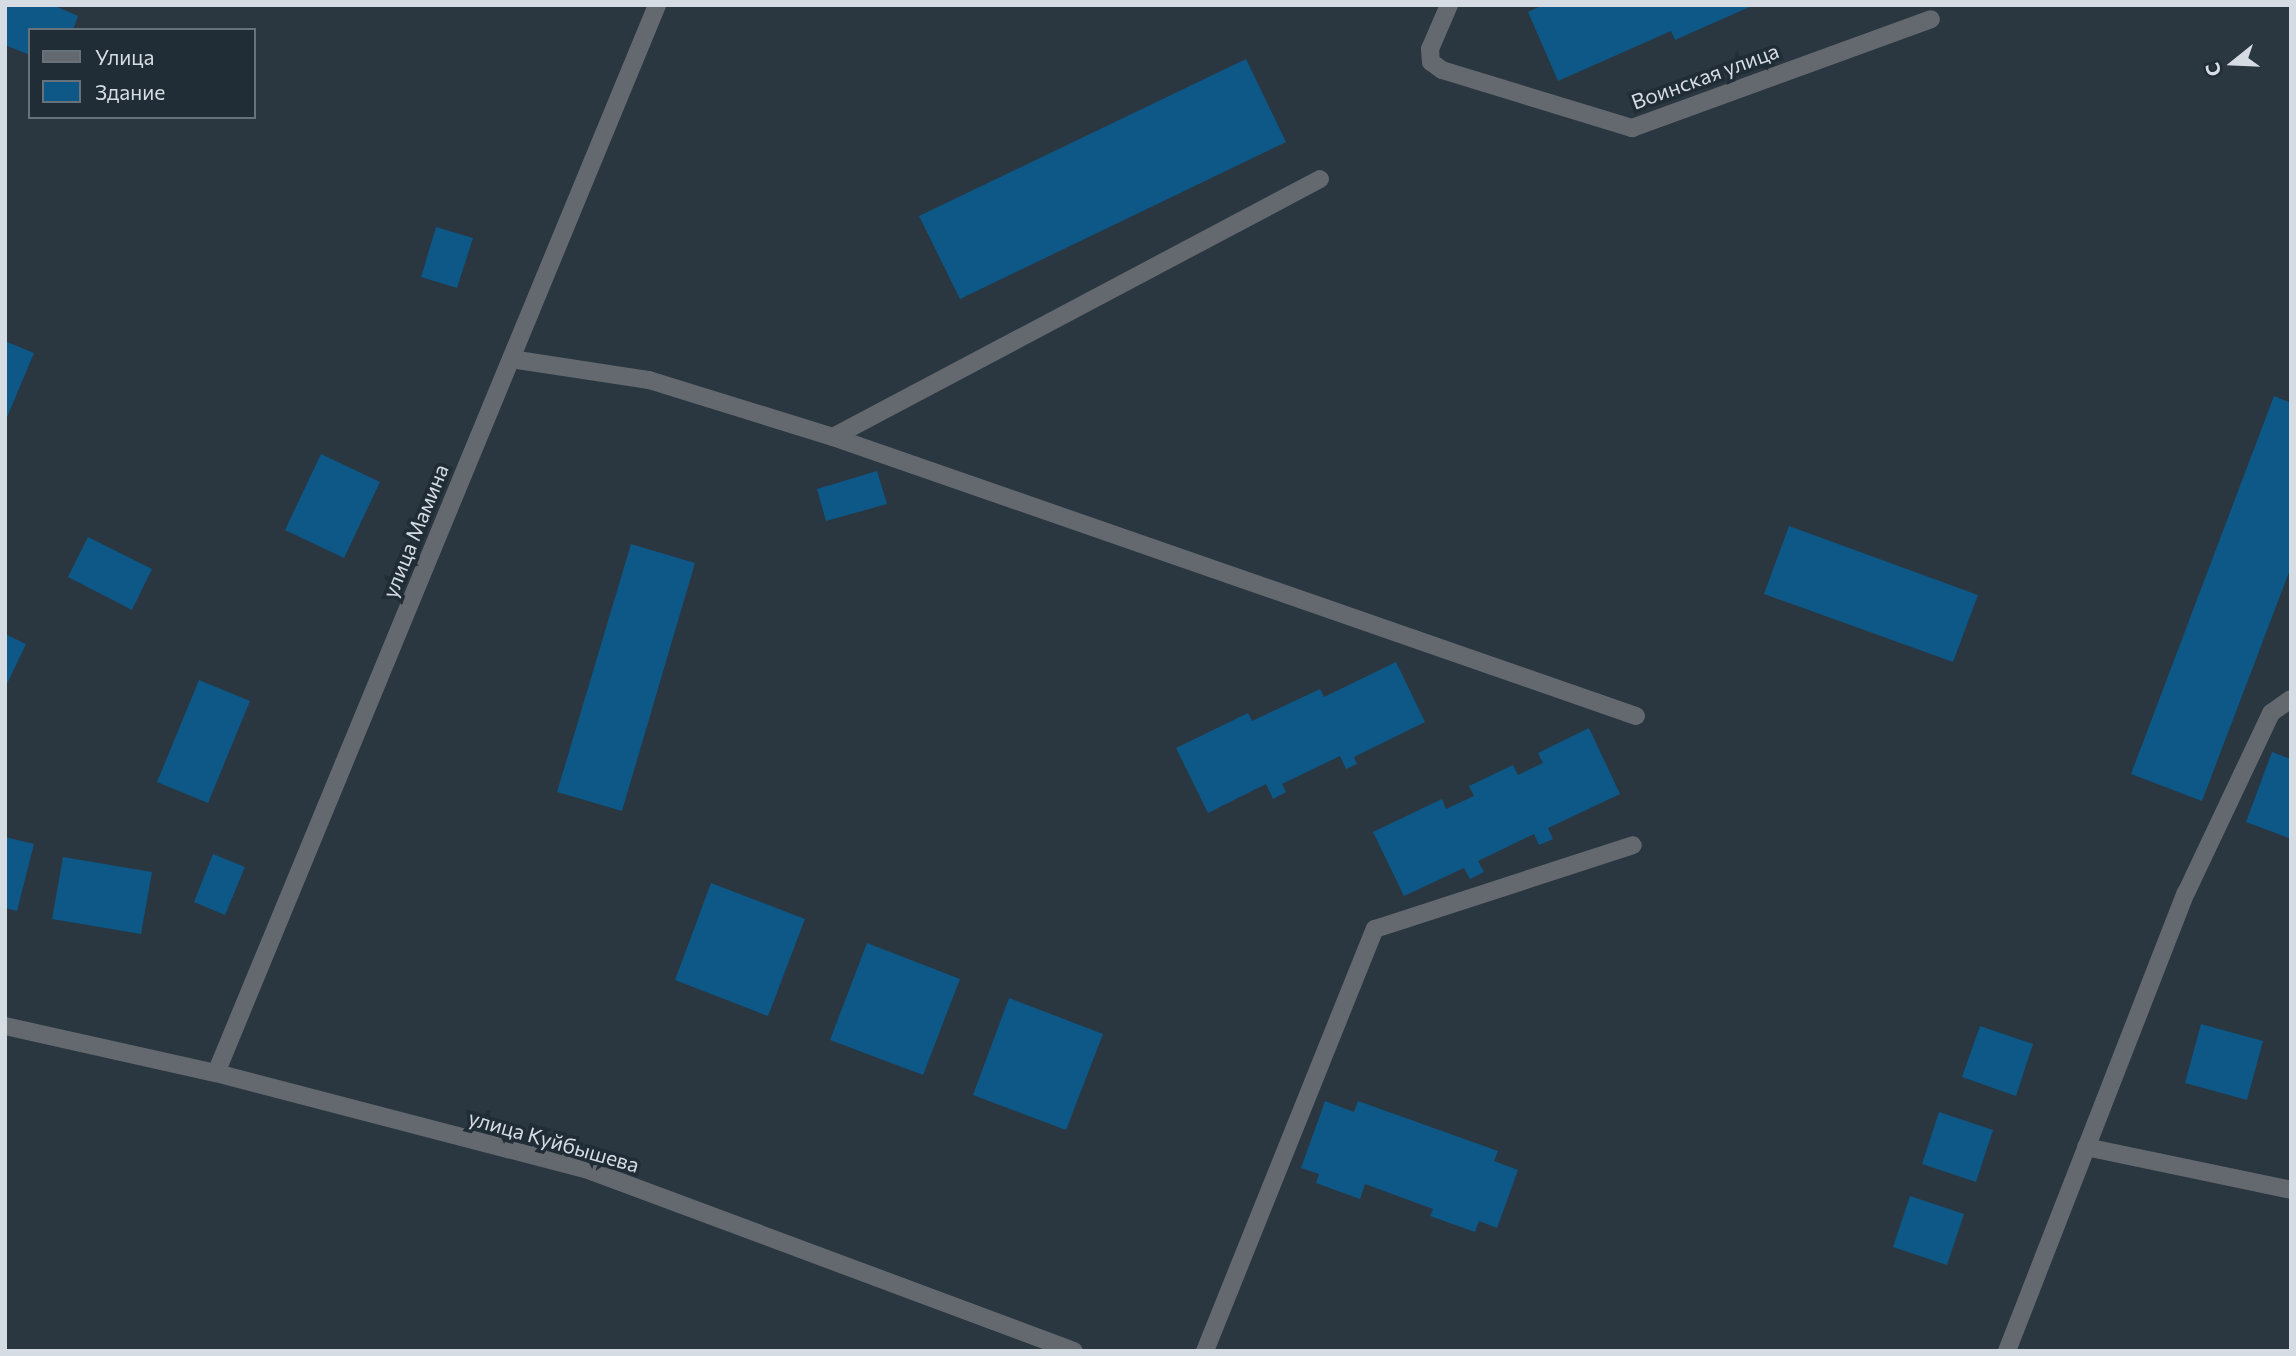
<!DOCTYPE html>
<meta charset="utf-8">
<style>
body{margin:0}
#map{position:relative;width:2296px;height:1356px;overflow:hidden;background:#2a3640;font-family:Commissioner,sans-serif}
div>[style]{position:absolute}
[style*='--x']{left:calc(var(--x)*1px);top:calc(var(--y)*1px);width:calc(var(--w)*1px);rotate:calc(var(--a)*1deg)}
.building>*{inset:0;background:#0d5887}
.service>*{height:18px;margin:-9px;padding:0 9px;transform-origin:9px;border-radius:9px;background:#63696e}
.minor>*{height:18px;margin:-9px;padding:0 9px;transform-origin:9px;border-radius:9px;background:#63696e}
.tertiary>*{height:18px;margin:-9px;padding:0 9px;transform-origin:9px;border-radius:9px;background:#63696e}
span{translate:-50% -50%;white-space:nowrap;text-align:center;line-height:1.15;-webkit-text-stroke:7px #202c36;paint-order:stroke}
.street-label{font-size:21px;color:#d5dce3}
.frame{position:absolute;inset:0;border:7px solid #d5dce3;pointer-events:none}
.legend{position:absolute;left:28px;top:28px;width:228px;height:91px;box-sizing:border-box;background:#202c36;border:2px solid #68727b;margin:0;padding:9px 12px;list-style:none;font-size:21px;color:#d5dce3}
.legend li{display:flex;align-items:center;gap:14px;height:35px}
.legend b{width:35px;border:2px solid #68727b}
.north{position:absolute;left:2198px;top:28px;width:70px;height:70px;-webkit-text-stroke:5px #202c36;paint-order:stroke;rotate:252deg;font-size:19px;font-weight:700;line-height:28px;text-align:center;color:#d5dce3}
.north::after{content:'';display:block;margin:auto;width:24px;height:32px;background:#d5dce3;clip-path:polygon(50% 0,100% 100%,50% 72%,0 100%)}
</style>
<div id="map">
<div class="building">
<i style="clip-path:polygon(5px 5px,53px 5px,78px 16px,73px 30px,30px 30px,30px 55px,5px 45px)"></i>
<i style="clip-path:polygon(1543px 5px,1754px 5px,1675px 40px,1671px 31px,1558px 81px,1528px 12px)"></i>
<i style="clip-path:polygon(1246px 59px,1286px 142px,960px 299px,919px 216px)"></i>
<i style="clip-path:polygon(436px 227px,473px 238px,457px 288px,421px 277px)"></i>
<i style="clip-path:polygon(5px 341px,34px 353px,5px 422px)"></i>
<i style="clip-path:polygon(2274px 396px,2291px 403px,2291px 567px,2202px 801px,2131px 774px)"></i>
<i style="clip-path:polygon(321px 454px,380px 482px,344px 558px,285px 530px)"></i>
<i style="clip-path:polygon(877px 471px,887px 504px,826px 521px,817px 489px)"></i>
<i style="clip-path:polygon(1789px 526px,1978px 595px,1953px 662px,1764px 594px)"></i>
<i style="clip-path:polygon(88px 537px,152px 569px,132px 610px,68px 577px)"></i>
<i style="clip-path:polygon(631px 544px,695px 563px,622px 811px,557px 792px)"></i>
<i style="clip-path:polygon(5px 634px,26px 644px,5px 688px)"></i>
<i style="clip-path:polygon(1396px 662px,1425px 722px,1354px 757px,1357px 764px,1346px 769px,1340px 756px,1282px 784px,1286px 792px,1273px 799px,1266px 784px,1208px 813px,1176px 748px,1248px 713px,1252px 721px,1320px 689px,1324px 697px)"></i>
<i style="clip-path:polygon(199px 680px,250px 701px,208px 803px,157px 782px)"></i>
<i style="clip-path:polygon(1589px 728px,1620px 794px,1548px 828px,1553px 839px,1539px 845px,1534px 834px,1478px 861px,1484px 872px,1470px 879px,1464px 868px,1404px 896px,1373px 832px,1442px 799px,1446px 809px,1474px 796px,1469px 786px,1513px 765px,1518px 775px,1543px 763px,1538px 753px)"></i>
<i style="clip-path:polygon(2272px 752px,2291px 759px,2291px 839px,2246px 822px)"></i>
<i style="clip-path:polygon(5px 837px,34px 844px,17px 911px,5px 908px)"></i>
<i style="clip-path:polygon(213px 854px,245px 867px,225px 915px,194px 902px)"></i>
<i style="clip-path:polygon(63px 857px,152px 872px,141px 934px,52px 919px)"></i>
<i style="clip-path:polygon(711px 883px,805px 919px,768px 1016px,675px 980px)"></i>
<i style="clip-path:polygon(867px 943px,960px 979px,923px 1075px,830px 1040px)"></i>
<i style="clip-path:polygon(1009px 998px,1103px 1034px,1066px 1130px,973px 1095px)"></i>
<i style="clip-path:polygon(2201px 1024px,2263px 1041px,2247px 1100px,2185px 1083px)"></i>
<i style="clip-path:polygon(1980px 1026px,2033px 1044px,2016px 1096px,1962px 1077px)"></i>
<i style="clip-path:polygon(1325px 1101px,1354px 1112px,1358px 1101px,1498px 1151px,1494px 1161px,1518px 1170px,1497px 1228px,1479px 1221px,1475px 1232px,1430px 1216px,1433px 1209px,1365px 1184px,1360px 1199px,1316px 1183px,1319px 1174px,1301px 1168px)"></i>
<i style="clip-path:polygon(1939px 1112px,1993px 1130px,1976px 1182px,1922px 1164px)"></i>
<i style="clip-path:polygon(1910px 1196px,1964px 1214px,1947px 1265px,1893px 1247px)"></i>
</div>
<div class="service">
<i style="--x:511;--y:359;--w:140;--a:8.7"></i>
<i style="--x:649;--y:380;--w:193;--a:17.2"></i>
<i style="--x:833;--y:437;--w:850;--a:19.16"></i>
<i style="--x:833;--y:437;--w:551;--a:-27.91"></i>
<i style="--x:2186;--y:893;--w:199;--a:-64.7"></i>
<i style="--x:2271;--y:713;--w:24;--a:-35"></i>
<i style="--x:1205;--y:1351;--w:455;--a:-68.1"></i>
<i style="--x:1375;--y:929;--w:271;--a:-18"></i>
</div>
<div class="minor">
<i style="--x:1449;--y:5;--w:48;--a:113.4"></i>
<i style="--x:1430;--y:49;--w:13;--a:86"></i>
<i style="--x:1431;--y:62;--w:14;--a:36"></i>
<i style="--x:1442;--y:70;--w:199;--a:17"></i>
<i style="--x:1632;--y:128;--w:318;--a:-20"></i>
<i style="--x:216;--y:1073;--w:1155;--a:-67.56"></i>
<i style="--x:2086;--y:1147;--w:209;--a:11.8"></i>
<i style="--x:2007;--y:1351;--w:492;--a:-68.7"></i>
</div>
<div class="tertiary">
<i style="--x:5;--y:1026;--w:216;--a:12.6"></i>
<i style="--x:216;--y:1073;--w:388;--a:14.6"></i>
<i style="--x:591;--y:1171;--w:515;--a:20.44"></i>
</div>
<div class="street-label">
<span style="left:1705px;top:76px;rotate:-20deg">Воинская улица</span>
<span style="left:415px;top:531px;rotate:-68deg">улица Мамина</span>
<span style="left:554px;top:1141px;rotate:16deg">улица Куйбышева</span>
</div>
<div class="frame"></div>
<ul class="legend">
<li><b style="height:9px;background:#63696e"></b>Улица</li>
<li><b style="height:19px;background:#0d5887"></b>Здание</li>
</ul>
<div class="north">С</div>
</div>
